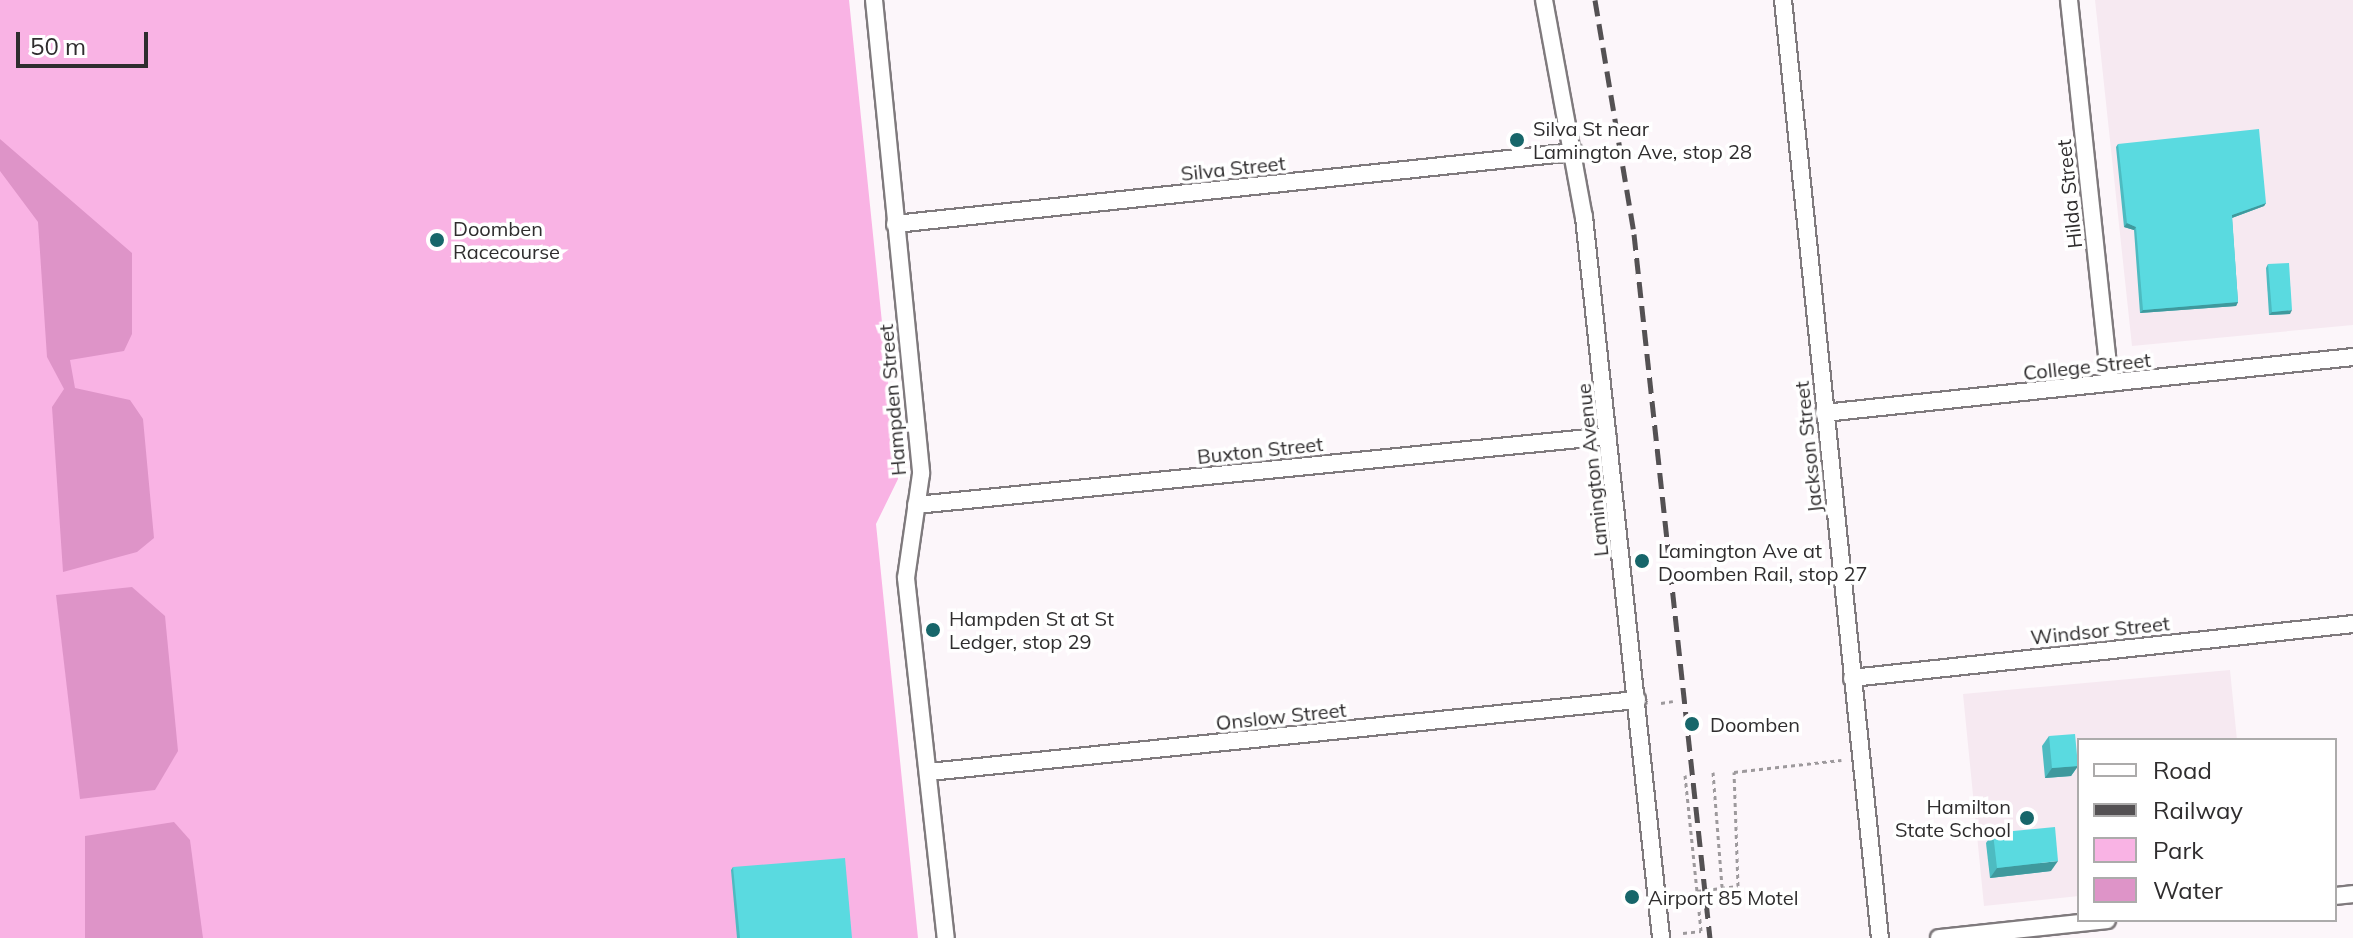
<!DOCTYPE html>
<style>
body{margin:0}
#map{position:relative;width:2353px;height:938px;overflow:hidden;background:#fcf6fa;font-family:Mulish,sans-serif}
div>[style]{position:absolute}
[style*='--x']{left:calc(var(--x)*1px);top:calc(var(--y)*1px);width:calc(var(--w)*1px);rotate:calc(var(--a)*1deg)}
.built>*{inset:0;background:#f6e9f1}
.green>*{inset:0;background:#f9b3e4}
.water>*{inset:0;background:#de94c8}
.path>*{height:3px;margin-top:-1.5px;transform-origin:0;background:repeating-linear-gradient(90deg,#9d999c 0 4px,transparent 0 8px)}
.roads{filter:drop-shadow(2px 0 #7f7a7d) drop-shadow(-2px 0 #7f7a7d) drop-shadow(0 2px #7f7a7d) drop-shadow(0 -2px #7f7a7d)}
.minor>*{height:16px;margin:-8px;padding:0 8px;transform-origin:8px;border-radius:8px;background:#fff}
.rail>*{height:5px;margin-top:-2.5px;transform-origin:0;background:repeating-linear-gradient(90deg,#545153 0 16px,transparent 0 24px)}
.path-bridge>*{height:3px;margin-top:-1.5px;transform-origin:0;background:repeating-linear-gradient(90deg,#9d999c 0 4px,transparent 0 8px)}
.wall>*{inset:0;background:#4dbbc1}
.shaded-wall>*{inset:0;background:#3f999d}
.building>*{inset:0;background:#5adae0}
.dots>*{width:22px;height:22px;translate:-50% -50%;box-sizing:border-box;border:4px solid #fff;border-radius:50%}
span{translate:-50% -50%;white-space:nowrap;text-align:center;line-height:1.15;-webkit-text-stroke:7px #fff;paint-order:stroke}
.poi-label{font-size:20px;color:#2f2d2e}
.left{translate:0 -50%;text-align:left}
.right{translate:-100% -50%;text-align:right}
.street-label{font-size:20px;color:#2f2d2e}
.legend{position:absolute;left:2077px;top:738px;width:260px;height:184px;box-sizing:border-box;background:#fff;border:2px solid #acabab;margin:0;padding:10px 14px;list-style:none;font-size:24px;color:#2f2d2e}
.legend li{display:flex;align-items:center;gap:16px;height:40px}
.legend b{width:40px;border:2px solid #acabab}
.scale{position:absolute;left:16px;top:32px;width:132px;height:36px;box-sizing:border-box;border:4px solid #2f2d2e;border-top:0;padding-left:10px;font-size:24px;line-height:28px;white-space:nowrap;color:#2f2d2e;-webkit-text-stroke:6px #fff;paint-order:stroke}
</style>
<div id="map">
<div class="built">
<i style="clip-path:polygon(2095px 0,2353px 0,2353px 325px,2132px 346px)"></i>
<i style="clip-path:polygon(2230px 670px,2237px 740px,2079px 740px,2079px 896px,1984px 906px,1963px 694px)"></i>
</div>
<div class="green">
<i style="clip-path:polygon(0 0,849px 0,898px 479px,876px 524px,918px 938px,0 938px)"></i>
</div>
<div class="water">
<i style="clip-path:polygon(0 139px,132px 253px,132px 334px,124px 351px,70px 360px,75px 388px,130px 400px,143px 419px,154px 538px,137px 552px,63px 572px,52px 407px,64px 389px,47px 357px,38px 222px,0 171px)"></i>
<i style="clip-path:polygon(132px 587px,165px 616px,178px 751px,155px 790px,80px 799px,56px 595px)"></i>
<i style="clip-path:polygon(174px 822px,190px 840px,203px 938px,85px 938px,85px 836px)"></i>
</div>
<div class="path">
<i style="--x:1661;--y:703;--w:12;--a:-9"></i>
<i style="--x:1743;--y:771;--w:99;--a:-6.4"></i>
<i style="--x:1713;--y:772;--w:115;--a:85.5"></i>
<i style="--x:1683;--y:933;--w:18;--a:-6"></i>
<i style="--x:1701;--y:931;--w:40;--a:-95.7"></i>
</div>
<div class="roads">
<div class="minor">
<i style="--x:874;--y:0;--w:476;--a:84.3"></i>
<i style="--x:921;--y:474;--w:105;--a:98.2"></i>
<i style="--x:906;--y:578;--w:362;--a:83.7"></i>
<i style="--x:1544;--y:0;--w:221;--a:79.6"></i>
<i style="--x:1584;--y:217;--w:725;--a:83.9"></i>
<i style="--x:1783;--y:0;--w:943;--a:84.1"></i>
<i style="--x:2069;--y:0;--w:385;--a:83.9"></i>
<i style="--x:895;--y:224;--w:683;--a:-6.05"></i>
<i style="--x:1824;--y:413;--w:532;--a:-6.04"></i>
<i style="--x:916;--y:505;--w:695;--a:-5.69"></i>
<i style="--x:1852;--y:678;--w:504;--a:-6.15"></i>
<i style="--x:929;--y:772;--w:712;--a:-5.81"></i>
<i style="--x:2335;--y:896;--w:18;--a:-6"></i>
<i style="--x:1939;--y:938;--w:169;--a:-6.1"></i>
</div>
</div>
<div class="rail">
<i style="--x:1595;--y:0;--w:237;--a:80.5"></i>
<i style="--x:1634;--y:234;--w:708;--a:83.84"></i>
</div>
<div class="path-bridge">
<i style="--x:1685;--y:775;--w:117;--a:84.1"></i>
<i style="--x:1697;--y:891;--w:41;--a:-7"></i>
<i style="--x:1738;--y:886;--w:114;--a:-92"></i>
<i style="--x:1734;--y:772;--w:9;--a:-6"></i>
</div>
<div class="wall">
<i style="clip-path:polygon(2118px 144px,2266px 203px,2264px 206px,2232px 218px,2238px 302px,2236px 306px,2140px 313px,2134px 230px,2124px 227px,2116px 147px)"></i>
<i style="clip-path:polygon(2268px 264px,2290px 314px,2269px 315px,2266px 268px)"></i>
<i style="clip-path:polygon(2049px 736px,2078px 766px,2071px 776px,2045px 778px,2042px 746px)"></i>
<i style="clip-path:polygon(1993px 833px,2051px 871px,1990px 878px,1986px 843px)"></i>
<i style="clip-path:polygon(733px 867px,852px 938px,737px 938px,731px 870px)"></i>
</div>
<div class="shaded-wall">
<i style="clip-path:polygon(2266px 203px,2264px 206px,2229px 219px,2232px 215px)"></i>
<i style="clip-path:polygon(2127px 223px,2136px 227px,2134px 230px,2124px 227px)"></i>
<i style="clip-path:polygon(2238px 302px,2236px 306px,2140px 313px,2143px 310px)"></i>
<i style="clip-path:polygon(2292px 310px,2290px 314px,2269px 315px,2272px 312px)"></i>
<i style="clip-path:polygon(2078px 766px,2071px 776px,2045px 778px,2052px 768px)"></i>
<i style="clip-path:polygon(2058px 861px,2051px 871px,1990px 878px,1997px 868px)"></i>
</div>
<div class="building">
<i style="clip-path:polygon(2259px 129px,2266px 203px,2232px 215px,2238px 302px,2143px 310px,2136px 227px,2127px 223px,2118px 144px)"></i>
<i style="clip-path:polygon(2289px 263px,2292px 310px,2272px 312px,2268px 264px)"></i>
<i style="clip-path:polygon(2075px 734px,2078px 766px,2052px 768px,2049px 736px)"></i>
<i style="clip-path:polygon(2055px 827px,2058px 861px,1997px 868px,1993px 833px)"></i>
<i style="clip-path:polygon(845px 858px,852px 938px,740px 938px,733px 867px)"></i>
</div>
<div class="dots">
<i style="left:1517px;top:140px;background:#17666a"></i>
<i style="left:437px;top:240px;background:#17666a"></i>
<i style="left:1642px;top:561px;background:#17666a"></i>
<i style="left:933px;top:630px;background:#17666a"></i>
<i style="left:1692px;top:724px;background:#17666a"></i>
<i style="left:2027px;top:818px;background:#17666a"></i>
<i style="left:1632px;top:897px;background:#17666a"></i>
</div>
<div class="poi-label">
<span class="left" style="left:1533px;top:140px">Silva St near<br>Lamington Ave, stop 28</span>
<span class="left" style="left:453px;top:240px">Doomben<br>Racecourse</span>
<span class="left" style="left:1658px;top:562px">Lamington Ave at<br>Doomben Rail, stop 27</span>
<span class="left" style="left:949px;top:630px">Hampden St at St<br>Ledger, stop 29</span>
<span class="left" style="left:1710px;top:724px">Doomben</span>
<span class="right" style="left:2011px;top:818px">Hamilton<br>State School</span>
<span class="left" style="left:1648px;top:897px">Airport 85 Motel</span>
</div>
<div class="street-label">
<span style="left:1233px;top:168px;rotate:-6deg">Silva Street</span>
<span style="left:2069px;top:194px;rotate:-96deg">Hilda Street</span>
<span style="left:2087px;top:366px;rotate:-6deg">College Street</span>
<span style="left:892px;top:400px;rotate:-95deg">Hampden Street</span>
<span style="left:1808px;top:447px;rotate:-96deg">Jackson Street</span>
<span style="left:1260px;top:450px;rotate:-6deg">Buxton Street</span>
<span style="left:1592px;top:470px;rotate:-96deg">Lamington Avenue</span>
<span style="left:2100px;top:630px;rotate:-6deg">Windsor Street</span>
<span style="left:1281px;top:716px;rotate:-6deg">Onslow Street</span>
</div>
<ul class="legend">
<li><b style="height:10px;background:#fff"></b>Road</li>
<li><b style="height:10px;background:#545153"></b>Railway</li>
<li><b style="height:22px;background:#f9b3e4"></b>Park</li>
<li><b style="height:22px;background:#de94c8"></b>Water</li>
</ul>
<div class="scale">50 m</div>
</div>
